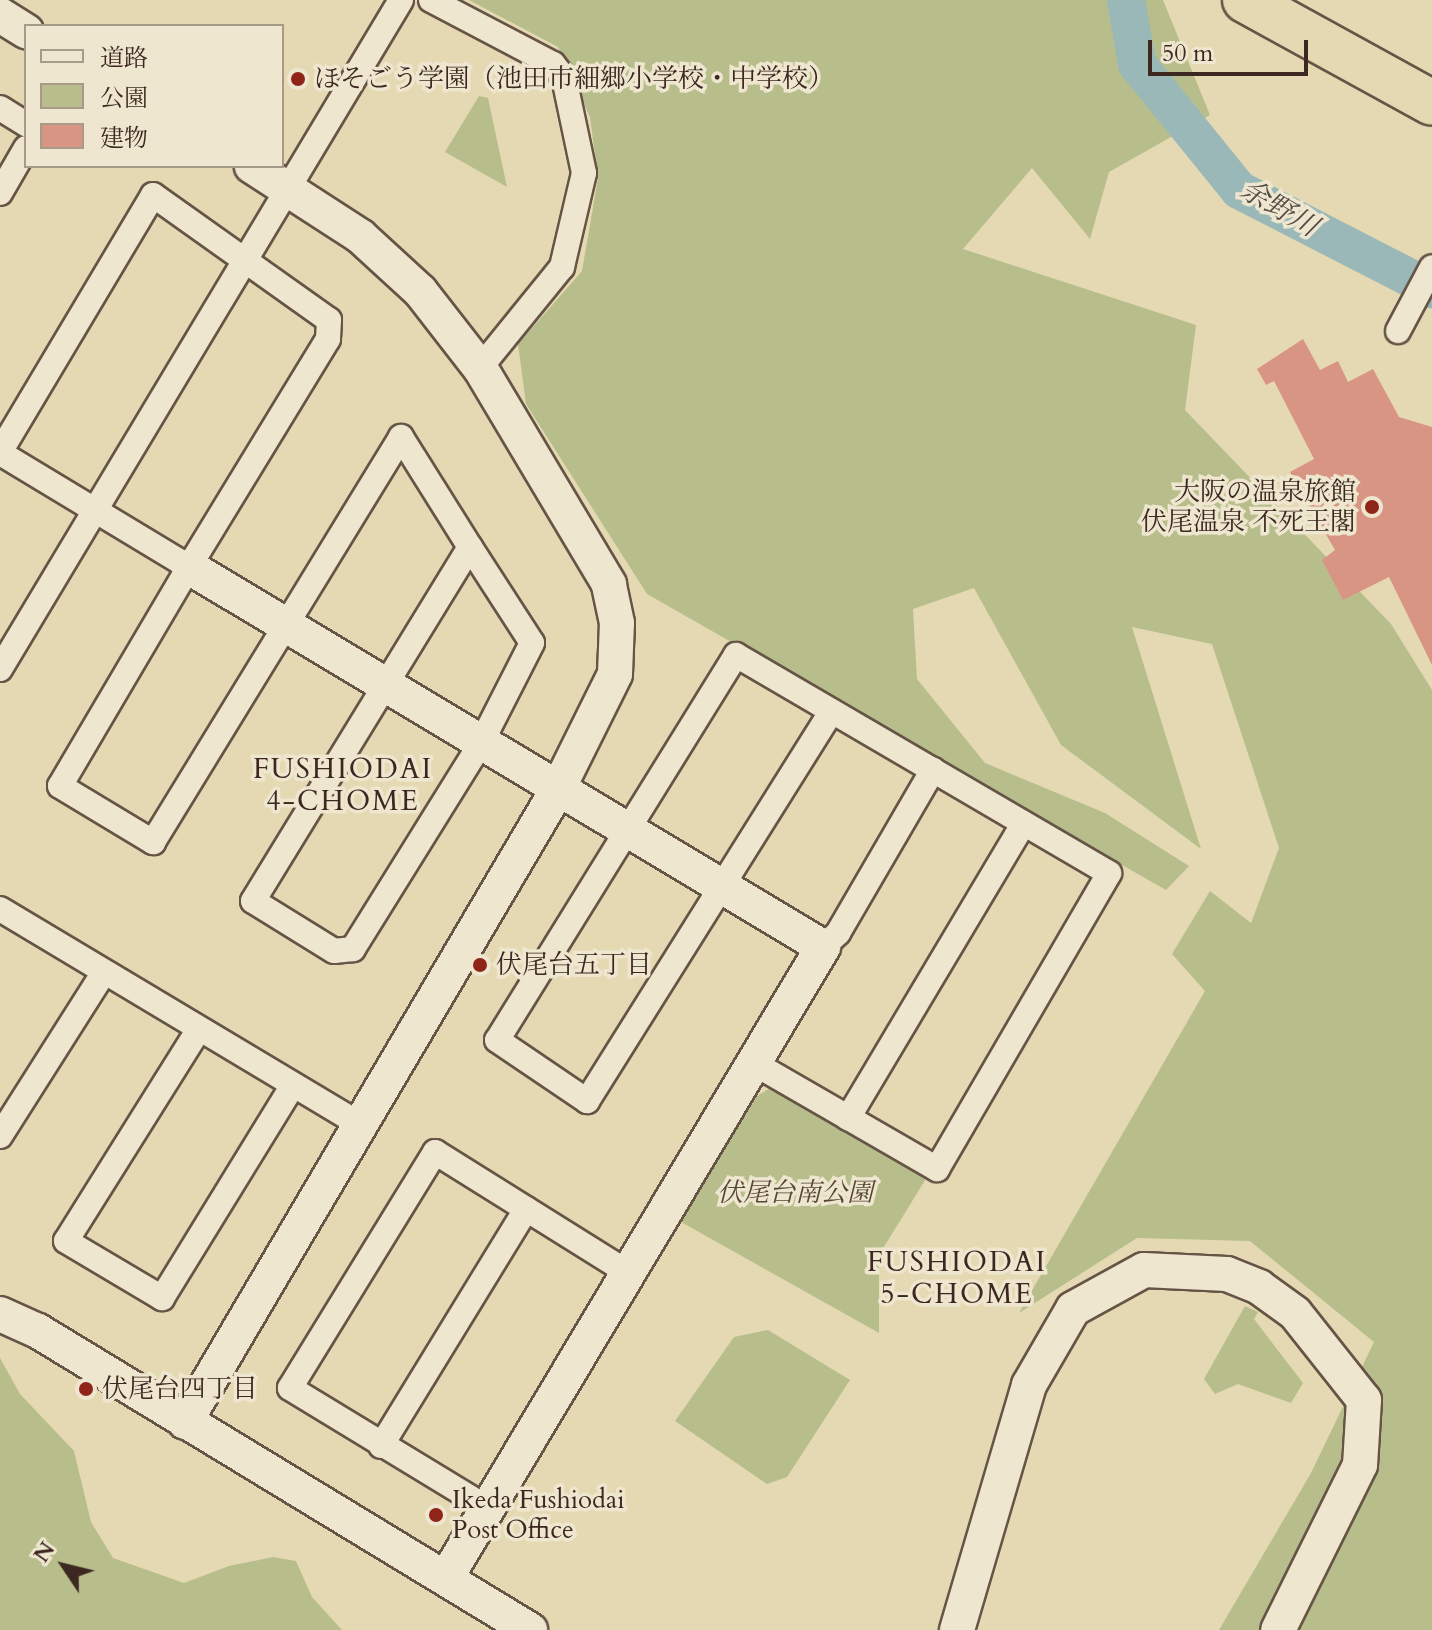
<!DOCTYPE html>
<meta charset="utf-8">
<style>
body{margin:0}
#map{position:relative;width:1432px;height:1630px;overflow:hidden;background:#e5d9b3;font-family:Cardo,"Noto Serif JP",serif}
div>[style]{position:absolute}
[style*='--x']{left:calc(var(--x)*1px);top:calc(var(--y)*1px);width:calc(var(--w)*1px);rotate:calc(var(--a)*1deg)}
.green>*{inset:0;background:#b7be8b}
.river>*{height:38px;margin:-19px;padding:0 19px;transform-origin:19px;border-radius:19px;background:#99b8b7}
.building>*{inset:0;background:#d89584}
.roads{filter:drop-shadow(2px 0 #665446) drop-shadow(-2px 0 #665446) drop-shadow(0 2px #665446) drop-shadow(0 -2px #665446)}
.street>*{height:24px;margin:-12px;padding:0 12px;transform-origin:12px;border-radius:12px;background:#eee6ce}
.secondary>*{height:34px;margin:-17px;padding:0 17px;transform-origin:17px;border-radius:17px;background:#eee6ce}
.highway>*{height:44px;margin:-22px;padding:0 22px;transform-origin:22px;border-radius:22px;background:#e5d9b3}
.dots>*{width:22px;height:22px;translate:-50% -50%;box-sizing:border-box;border:4px solid #eee6ce;border-radius:50%}
span{translate:-50% -50%;white-space:nowrap;text-align:center;line-height:1.15;-webkit-text-stroke:7px #eee6ce;paint-order:stroke}
.poi-label{font-size:26px;color:#3c2821}
.left{translate:0 -50%;text-align:left}
.right{translate:-100% -50%;text-align:right}
.park-label{font-size:26px;color:#554636;font-style:italic}
.water-label{font-size:28px;color:#534c46;font-style:italic}
.neighbourhood-label{font-size:28px;color:#3c2821;letter-spacing:2px}
.legend{position:absolute;left:24px;top:24px;width:260px;height:144px;box-sizing:border-box;background:#eee6ce;border:2px solid #a79a89;margin:0;padding:10px 14px;list-style:none;font-size:24px;color:#3c2821}
.legend li{display:flex;align-items:center;gap:16px;height:40px}
.legend b{width:40px;border:2px solid #a79a89}
.north{position:absolute;left:24px;top:1526px;width:80px;height:80px;-webkit-text-stroke:6px #eee6ce;paint-order:stroke;rotate:305deg;font-size:22px;font-weight:700;line-height:32px;text-align:center;color:#3c2821}
.north::after{content:'';display:block;margin:auto;width:28px;height:36px;background:#3c2821;clip-path:polygon(50% 0,100% 100%,50% 72%,0 100%)}
.scale{position:absolute;left:1148px;top:40px;width:160px;height:36px;box-sizing:border-box;border:4px solid #3c2821;border-top:0;padding-left:10px;font-size:24px;line-height:28px;white-space:nowrap;color:#3c2821;-webkit-text-stroke:6px #eee6ce;paint-order:stroke}
</style>
<div id="map">
<div class="green">
<i style="clip-path:polygon(469px 0,1163px 0,1210px 115px,1109px 172px,1090px 239px,1032px 168px,963px 249px,1196px 325px,1185px 410px,1391px 624px,1432px 690px,1432px 1630px,1219px 1630px,1311px 1473px,1374px 1342px,1250px 1241px,1137px 1238px,1019px 1313px,1205px 991px,1172px 954px,1210px 891px,1251px 923px,1279px 848px,1212px 644px,1132px 627px,1201px 849px,1061px 745px,974px 588px,913px 609px,917px 679px,985px 763px,1105px 813px,1189px 866px,1166px 890px,647px 594px,526px 404px,518px 344px,582px 271px,598px 178px,590px 117px,558px 47px)"></i>
<i style="clip-path:polygon(479px 96px,488px 98px,507px 187px,445px 152px)"></i>
<i style="clip-path:polygon(773px 1086px,927px 1177px,879px 1255px,879px 1333px,681px 1222px,757px 1096px)"></i>
<i style="clip-path:polygon(1245px 1306px,1258px 1312px,1254px 1319px,1303px 1383px,1291px 1403px,1238px 1384px,1215px 1394px,1204px 1379px)"></i>
<i style="clip-path:polygon(768px 1330px,850px 1380px,787px 1477px,767px 1484px,675px 1421px,734px 1337px)"></i>
<i style="clip-path:polygon(0 1358px,20px 1394px,74px 1451px,91px 1522px,113px 1558px,184px 1583px,229px 1566px,273px 1557px,296px 1561px,312px 1597px,342px 1630px,0 1630px)"></i>
</div>
<div class="river">
<i style="--x:1126;--y:0;--w:65;--a:80.2"></i>
<i style="--x:1137;--y:64;--w:162;--a:51"></i>
<i style="--x:1239;--y:190;--w:217;--a:27.2"></i>
</div>
<div class="building">
<i style="clip-path:polygon(1303px 339px,1320px 370px,1338px 361px,1348px 382px,1373px 369px,1399px 417px,1432px 427px,1432px 665px,1389px 577px,1343px 600px,1322px 560px,1335px 550px,1290px 472px,1314px 459px,1274px 381px,1266px 385px,1257px 369px)"></i>
</div>
<div class="roads">
<div class="street">
<i style="--x:431;--y:0;--w:138;--a:27.7"></i>
<i style="--x:553;--y:64;--w:18;--a:52"></i>
<i style="--x:564;--y:78;--w:97;--a:78.1"></i>
<i style="--x:584;--y:173;--w:97;--a:103.2"></i>
<i style="--x:562;--y:267;--w:130;--a:129.1"></i>
<i style="--x:0;--y:108;--w:31;--a:32"></i>
<i style="--x:0;--y:193;--w:52;--a:-60"></i>
<i style="--x:1398;--y:331;--w:72;--a:-62"></i>
<i style="--x:0;--y:452;--w:299;--a:-59.2"></i>
<i style="--x:153;--y:195;--w:216;--a:35.4"></i>
<i style="--x:329;--y:320;--w:19;--a:93"></i>
<i style="--x:328;--y:339;--w:267;--a:121.4"></i>
<i style="--x:189;--y:567;--w:221;--a:-148.9"></i>
<i style="--x:189;--y:567;--w:254;--a:120.5"></i>
<i style="--x:60;--y:786;--w:109;--a:31.1"></i>
<i style="--x:153;--y:842;--w:475;--a:-58.5"></i>
<i style="--x:401;--y:437;--w:130;--a:57.9"></i>
<i style="--x:470;--y:547;--w:114;--a:57.1"></i>
<i style="--x:532;--y:643;--w:112;--a:117"></i>
<i style="--x:481;--y:743;--w:243;--a:121.9"></i>
<i style="--x:353;--y:949;--w:19;--a:174"></i>
<i style="--x:334;--y:951;--w:95;--a:-148.3"></i>
<i style="--x:253;--y:901;--w:415;--a:-58.5"></i>
<i style="--x:0;--y:669;--w:780;--a:-59.06"></i>
<i style="--x:0;--y:909;--w:416;--a:30.9"></i>
<i style="--x:823;--y:947;--w:21;--a:-43"></i>
<i style="--x:838;--y:933;--w:189;--a:-59.8"></i>
<i style="--x:199;--y:1029;--w:250;--a:122.1"></i>
<i style="--x:66;--y:1241;--w:112;--a:30.7"></i>
<i style="--x:162;--y:1298;--w:250;--a:-58.4"></i>
<i style="--x:757;--y:1065;--w:208;--a:30"></i>
<i style="--x:937;--y:1169;--w:342;--a:-59.8"></i>
<i style="--x:1109;--y:873;--w:432;--a:-149.7"></i>
<i style="--x:736;--y:655;--w:453;--a:121.8"></i>
<i style="--x:497;--y:1040;--w:109;--a:34.1"></i>
<i style="--x:587;--y:1101;--w:458;--a:-57.9"></i>
<i style="--x:848;--y:1118;--w:340;--a:-59.2"></i>
<i style="--x:0;--y:1136;--w:194;--a:-57.6"></i>
<i style="--x:381;--y:1446;--w:278;--a:-58.5"></i>
<i style="--x:489;--y:1509;--w:233;--a:-148.7"></i>
<i style="--x:290;--y:1388;--w:277;--a:-58.4"></i>
<i style="--x:435;--y:1152;--w:229;--a:32"></i>
</div>
<div class="secondary">
<i style="--x:0;--y:15;--w:31;--a:32"></i>
<i style="--x:189;--y:567;--w:739;--a:30.94"></i>
<i style="--x:823;--y:947;--w:735;--a:120.86"></i>
<i style="--x:0;--y:1314;--w:42;--a:24.1"></i>
<i style="--x:38;--y:1331;--w:576;--a:31.29"></i>
<i style="--x:185;--y:1422;--w:735;--a:-59.49"></i>
<i style="--x:558;--y:789;--w:128;--a:-63.6"></i>
<i style="--x:615;--y:674;--w:51;--a:-87.8"></i>
<i style="--x:617;--y:623;--w:40;--a:-102"></i>
<i style="--x:609;--y:584;--w:252;--a:-120.8"></i>
<i style="--x:480;--y:368;--w:98;--a:-127.9"></i>
<i style="--x:420;--y:291;--w:81;--a:-137.5"></i>
<i style="--x:360;--y:236;--w:129;--a:-147.1"></i>
<i style="--x:957;--y:1630;--w:255;--a:-73.6"></i>
<i style="--x:1029;--y:1385;--w:88;--a:-59.9"></i>
<i style="--x:1073;--y:1309;--w:81;--a:-28.8"></i>
<i style="--x:1144;--y:1270;--w:83;--a:2.8"></i>
<i style="--x:1227;--y:1274;--w:35;--a:22"></i>
<i style="--x:1259;--y:1287;--w:44;--a:35.8"></i>
<i style="--x:1295;--y:1313;--w:111;--a:51.6"></i>
<i style="--x:1364;--y:1400;--w:65;--a:93.5"></i>
<i style="--x:1360;--y:1465;--w:184;--a:116.4"></i>
</div>
<div class="highway">
<i style="--x:1245;--y:0;--w:213;--a:28.8"></i>
</div>
</div>
<div class="dots">
<i style="left:298px;top:79px;background:#8f2418"></i>
<i style="left:1372px;top:507px;background:#8f2418"></i>
<i style="left:480px;top:965px;background:#8f2418"></i>
<i style="left:86px;top:1389px;background:#8f2418"></i>
<i style="left:436px;top:1515px;background:#8f2418"></i>
</div>
<div class="poi-label">
<span class="left" style="left:314px;top:79px">ほそごう学園（池田市細郷小学校・中学校）</span>
<span class="right" style="left:1356px;top:507px">大阪の温泉旅館<br>伏尾温泉 不死王閣</span>
<span class="left" style="left:496px;top:965px">伏尾台五丁目</span>
<span class="left" style="left:102px;top:1389px">伏尾台四丁目</span>
<span class="left" style="left:452px;top:1515px">Ikeda Fushiodai<br>Post Office</span>
</div>
<div class="park-label">
<span style="left:795px;top:1193px">伏尾台南公園</span>
</div>
<div class="water-label">
<span style="left:1279px;top:208px;rotate:30deg">余野川</span>
</div>
<div class="neighbourhood-label">
<span style="left:343px;top:785px">FUSHIODAI<br>4-CHOME</span>
<span style="left:957px;top:1278px">FUSHIODAI<br>5-CHOME</span>
</div>
<ul class="legend">
<li><b style="height:10px;background:#eee6ce"></b>道路</li>
<li><b style="height:22px;background:#b7be8b"></b>公園</li>
<li><b style="height:22px;background:#d89584"></b>建物</li>
</ul>
<div class="north">N</div>
<div class="scale">50 m</div>
</div>
